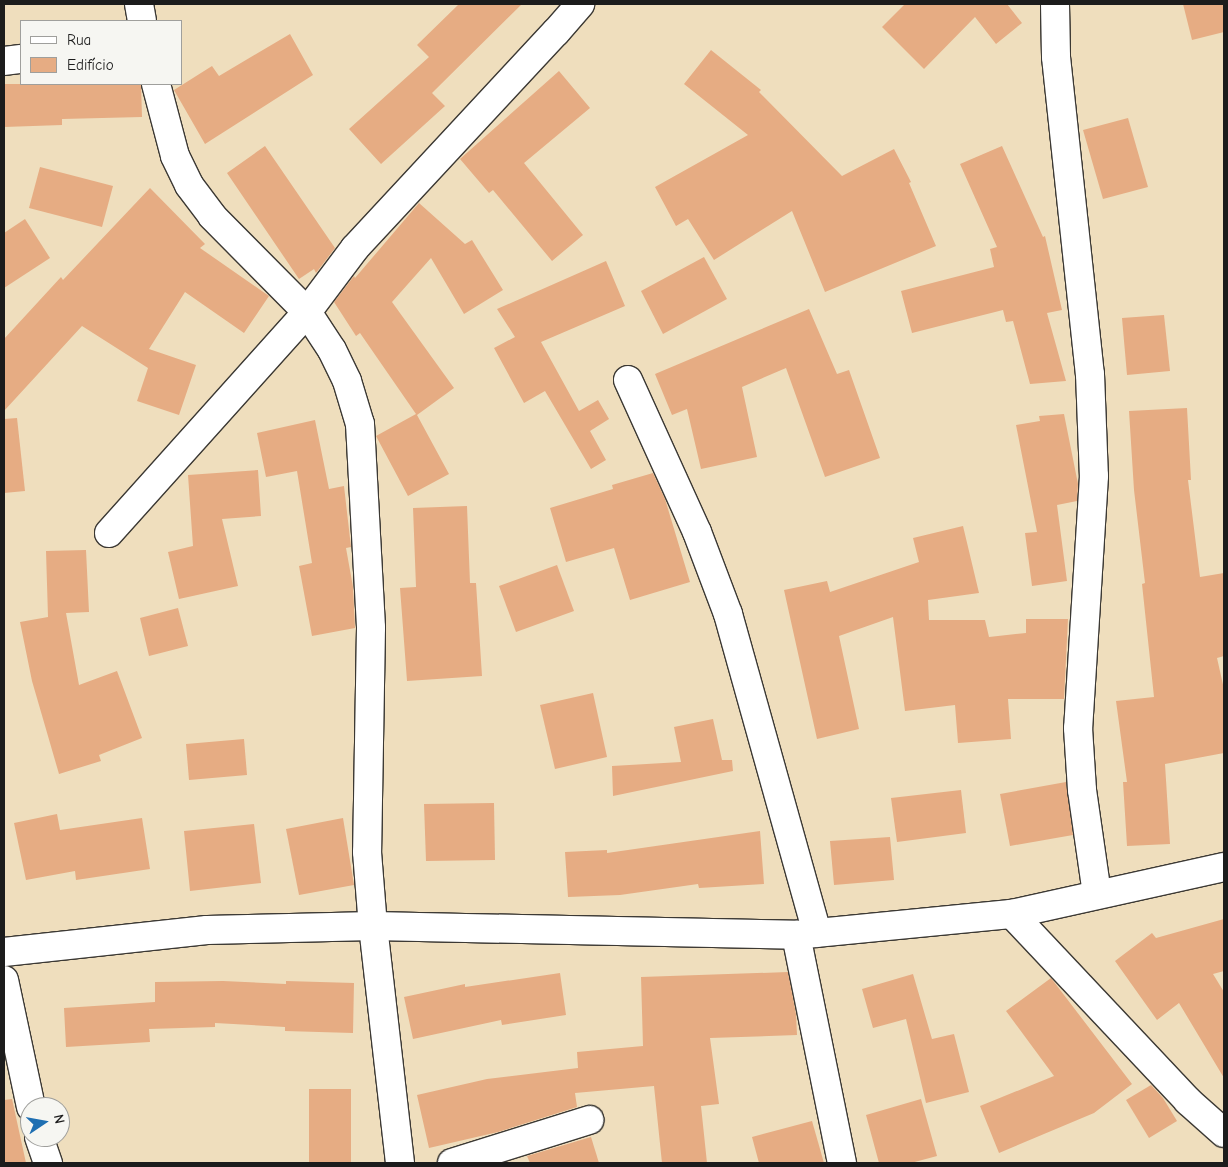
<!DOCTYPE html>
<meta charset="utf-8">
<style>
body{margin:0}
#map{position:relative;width:1228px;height:1167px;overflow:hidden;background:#efdebd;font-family:"Comic Neue",sans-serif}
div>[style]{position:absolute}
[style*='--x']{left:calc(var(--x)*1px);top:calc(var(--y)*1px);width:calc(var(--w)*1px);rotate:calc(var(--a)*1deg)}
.building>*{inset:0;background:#e6ac83}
.roads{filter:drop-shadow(1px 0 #3c3934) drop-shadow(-1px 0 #3c3934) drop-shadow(0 1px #3c3934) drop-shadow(0 -1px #3c3934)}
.minor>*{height:28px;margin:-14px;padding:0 14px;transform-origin:14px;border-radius:14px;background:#fff}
span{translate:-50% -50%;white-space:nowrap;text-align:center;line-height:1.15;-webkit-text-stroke:4px #f6f6f2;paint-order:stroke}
.frame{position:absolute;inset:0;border:5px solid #1c1c1c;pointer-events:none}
.legend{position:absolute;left:20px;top:20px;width:162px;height:65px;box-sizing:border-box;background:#f6f6f2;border:1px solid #9f9f9c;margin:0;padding:6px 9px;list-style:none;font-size:15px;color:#1c1c1c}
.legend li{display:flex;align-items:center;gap:10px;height:25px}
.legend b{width:25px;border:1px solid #9f9f9c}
.north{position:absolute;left:20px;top:1097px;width:50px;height:50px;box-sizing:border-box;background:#f6f6f2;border:1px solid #9f9f9c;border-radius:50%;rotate:78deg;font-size:14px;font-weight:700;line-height:20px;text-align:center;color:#1c1c1c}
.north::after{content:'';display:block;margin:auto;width:18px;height:22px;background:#1f6fb2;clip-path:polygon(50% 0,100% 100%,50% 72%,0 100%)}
</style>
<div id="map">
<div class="building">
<i style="clip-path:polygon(459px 4px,522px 4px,432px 93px,445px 106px,381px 164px,349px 129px,429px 57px,417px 45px)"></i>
<i style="clip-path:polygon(905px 4px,1007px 4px,1022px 23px,996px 44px,975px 17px,924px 69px,882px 27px)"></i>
<i style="clip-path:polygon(1183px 4px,1224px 4px,1224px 32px,1192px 40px)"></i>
<i style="clip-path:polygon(290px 34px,313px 75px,205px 144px,174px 90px,212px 66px,219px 76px)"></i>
<i style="clip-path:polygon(711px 50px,761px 90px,759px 92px,842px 176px,894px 149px,911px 182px,909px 183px,936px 246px,825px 292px,792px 211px,714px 260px,688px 219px,676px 226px,655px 187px,748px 135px,684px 84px)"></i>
<i style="clip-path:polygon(559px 71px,590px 108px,524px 163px,583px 235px,552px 261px,493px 190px,489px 193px,460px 159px)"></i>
<i style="clip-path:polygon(4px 84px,141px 84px,142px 117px,62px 119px,62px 125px,4px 127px)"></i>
<i style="clip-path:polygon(1128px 118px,1148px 187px,1103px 199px,1083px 130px)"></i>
<i style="clip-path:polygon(265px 146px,335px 248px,316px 273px,314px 269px,299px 279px,227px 173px)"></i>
<i style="clip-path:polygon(1002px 146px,1043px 237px,1045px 236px,1062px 310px,1047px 313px,1066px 381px,1030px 384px,1013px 321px,1006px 322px,1003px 310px,912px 333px,901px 291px,994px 267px,990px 249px,997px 247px,960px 164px)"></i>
<i style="clip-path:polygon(40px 167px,113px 186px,102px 227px,29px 208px)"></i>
<i style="clip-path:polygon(150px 188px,205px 244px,200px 248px,269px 296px,244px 333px,185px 292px,149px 349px,196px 365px,179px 415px,137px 401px,148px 368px,82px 326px,4px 411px,4px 339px,61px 277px,63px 280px)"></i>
<i style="clip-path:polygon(419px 203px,465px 244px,472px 240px,503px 290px,464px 314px,431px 258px,392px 302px,454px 388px,417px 415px,449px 474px,408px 496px,376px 436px,416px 414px,360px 333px,356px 336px,334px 302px,354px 276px,355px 278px)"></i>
<i style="clip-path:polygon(25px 219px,50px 258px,4px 288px,4px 233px)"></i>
<i style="clip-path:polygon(704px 257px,727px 299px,663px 334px,641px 291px)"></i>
<i style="clip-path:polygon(606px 261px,625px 306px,541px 342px,579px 411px,598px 400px,609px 419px,590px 431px,606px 460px,591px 469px,545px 391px,524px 403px,494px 348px,515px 337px,497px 309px)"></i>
<i style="clip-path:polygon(809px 309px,837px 374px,849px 370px,880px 458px,825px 477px,786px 368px,742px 387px,757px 457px,701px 469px,687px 409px,672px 415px,655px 374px)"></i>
<i style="clip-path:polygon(1164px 315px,1170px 371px,1127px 375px,1122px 318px)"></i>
<i style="clip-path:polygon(1187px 408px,1191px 480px,1188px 480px,1200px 577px,1224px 573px,1224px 656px,1217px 658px,1224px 689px,1224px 753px,1165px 764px,1170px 844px,1127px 846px,1123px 782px,1127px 782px,1116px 701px,1154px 697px,1142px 584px,1145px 583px,1134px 490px,1129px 411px)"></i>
<i style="clip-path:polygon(1064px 414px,1078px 484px,1077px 501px,1057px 505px,1067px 581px,1032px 586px,1025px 533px,1037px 532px,1016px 425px,1040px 421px,1039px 416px)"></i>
<i style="clip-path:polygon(17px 418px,25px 491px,4px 493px,4px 419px)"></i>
<i style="clip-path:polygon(315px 420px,329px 489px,344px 486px,351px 547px,346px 548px,353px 587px,355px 628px,312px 636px,299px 566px,312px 563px,297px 471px,266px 477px,257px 433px)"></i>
<i style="clip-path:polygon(258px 470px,261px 516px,222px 519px,238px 586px,179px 599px,168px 552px,193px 546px,188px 475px)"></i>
<i style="clip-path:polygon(653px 473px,665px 499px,690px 582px,630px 600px,614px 548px,566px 562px,550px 508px,613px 489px,612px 485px)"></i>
<i style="clip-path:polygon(467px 506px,470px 583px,476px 583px,482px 676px,407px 681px,400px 588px,416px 587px,413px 508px)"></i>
<i style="clip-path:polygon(963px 526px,979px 593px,928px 600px,929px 620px,985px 620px,989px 637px,1026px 633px,1026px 619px,1068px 619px,1064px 699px,1008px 699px,1011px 739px,958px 743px,955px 705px,905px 711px,893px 617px,839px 636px,859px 729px,817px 739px,784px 590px,827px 581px,830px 592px,919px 562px,913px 538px)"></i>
<i style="clip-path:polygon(86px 550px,89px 612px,66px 613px,79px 685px,117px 671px,142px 738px,99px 755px,101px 761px,59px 774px,32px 681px,20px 622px,48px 617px,46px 551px)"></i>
<i style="clip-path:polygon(557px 565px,574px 611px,516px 632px,499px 586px)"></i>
<i style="clip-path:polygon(178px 608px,188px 646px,149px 656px,140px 618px)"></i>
<i style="clip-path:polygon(593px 693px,607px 757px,555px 769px,540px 705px)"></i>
<i style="clip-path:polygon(713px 719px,722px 760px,732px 760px,733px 771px,613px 796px,612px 766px,681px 762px,674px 727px)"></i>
<i style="clip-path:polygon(244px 739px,247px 775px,189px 780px,186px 744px)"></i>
<i style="clip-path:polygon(1066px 782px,1073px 835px,1010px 846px,1000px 794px)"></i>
<i style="clip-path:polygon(961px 790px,966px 833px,897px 842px,891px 798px)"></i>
<i style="clip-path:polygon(494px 803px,495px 860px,426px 861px,424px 804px)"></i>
<i style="clip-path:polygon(57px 814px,60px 830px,142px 818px,150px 869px,76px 880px,75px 871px,26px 880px,14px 823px)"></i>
<i style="clip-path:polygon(343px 818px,354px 885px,299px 895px,286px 829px)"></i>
<i style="clip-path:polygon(254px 824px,261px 883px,190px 891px,184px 831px)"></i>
<i style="clip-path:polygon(760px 831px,764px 884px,699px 888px,698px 884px,620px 895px,568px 897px,565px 852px,607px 850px,607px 853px)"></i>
<i style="clip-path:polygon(890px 837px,894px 880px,834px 885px,830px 841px)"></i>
<i style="clip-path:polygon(1224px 919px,1224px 971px,1213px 974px,1224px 992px,1224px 1078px,1179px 1003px,1157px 1020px,1115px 961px,1152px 933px,1156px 938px)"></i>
<i style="clip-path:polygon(788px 972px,796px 1014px,797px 1035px,710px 1038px,719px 1104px,701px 1106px,707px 1163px,662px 1163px,654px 1086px,575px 1093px,577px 1107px,498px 1132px,429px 1148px,417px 1095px,487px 1079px,578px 1068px,577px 1052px,643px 1046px,641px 977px)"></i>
<i style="clip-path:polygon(560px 973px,566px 1015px,502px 1025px,501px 1020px,413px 1039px,404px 997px,465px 984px,465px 987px)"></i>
<i style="clip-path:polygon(913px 974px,932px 1039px,954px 1034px,969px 1092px,926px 1103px,906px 1019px,873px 1028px,862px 989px)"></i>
<i style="clip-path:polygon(1051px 978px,1132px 1084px,1094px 1113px,999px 1153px,980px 1106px,1054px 1076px,1006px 1011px)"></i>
<i style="clip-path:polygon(223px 981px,286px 984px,286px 981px,354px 983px,353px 1033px,285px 1031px,285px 1027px,215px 1023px,215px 1027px,149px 1029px,150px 1042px,66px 1047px,64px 1008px,155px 1002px,155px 982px)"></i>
<i style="clip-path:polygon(1151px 1085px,1163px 1098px,1177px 1121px,1149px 1138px,1126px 1100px)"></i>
<i style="clip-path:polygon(309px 1089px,351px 1089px,351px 1162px,309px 1162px)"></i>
<i style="clip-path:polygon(12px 1099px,26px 1163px,4px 1163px,4px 1100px)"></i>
<i style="clip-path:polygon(921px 1099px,937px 1156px,911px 1163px,879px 1163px,866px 1115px)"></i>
<i style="clip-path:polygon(812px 1121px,824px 1163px,759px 1163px,752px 1137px)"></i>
<i style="clip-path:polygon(591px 1137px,599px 1163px,530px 1163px,527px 1156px)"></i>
</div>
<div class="roads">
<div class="minor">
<i style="--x:139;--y:4;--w:17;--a:80"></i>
<i style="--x:1055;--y:4;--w:53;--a:88.9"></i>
<i style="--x:1056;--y:57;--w:319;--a:83.9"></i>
<i style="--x:1090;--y:374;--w:102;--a:87.8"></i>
<i style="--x:1094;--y:476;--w:253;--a:93.6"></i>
<i style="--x:1078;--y:728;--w:62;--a:86.3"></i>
<i style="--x:1082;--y:790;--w:105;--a:81.8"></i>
<i style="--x:4;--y:61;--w:17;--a:-7"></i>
<i style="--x:156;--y:84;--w:74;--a:75.2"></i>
<i style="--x:175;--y:156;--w:32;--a:64"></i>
<i style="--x:189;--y:185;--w:39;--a:53"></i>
<i style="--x:212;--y:216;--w:135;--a:45.3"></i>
<i style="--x:307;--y:312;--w:45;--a:56.7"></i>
<i style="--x:332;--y:350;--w:34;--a:64"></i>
<i style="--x:347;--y:381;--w:45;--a:73.2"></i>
<i style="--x:360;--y:424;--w:204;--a:86.9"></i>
<i style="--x:371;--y:628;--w:224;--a:91"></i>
<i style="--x:367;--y:852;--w:74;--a:85.4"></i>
<i style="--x:373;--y:926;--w:239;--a:83.5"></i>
<i style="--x:628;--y:380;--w:167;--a:65.6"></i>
<i style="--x:697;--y:532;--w:88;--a:69.3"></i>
<i style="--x:728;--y:614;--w:331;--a:74.4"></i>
<i style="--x:109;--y:533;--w:297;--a:-48.1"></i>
<i style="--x:307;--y:312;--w:80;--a:-53.1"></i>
<i style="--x:355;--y:248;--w:295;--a:-47.1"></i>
<i style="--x:556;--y:32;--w:37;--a:-49"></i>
<i style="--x:1012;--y:914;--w:257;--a:46.7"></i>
<i style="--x:1188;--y:1101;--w:48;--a:41.6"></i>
<i style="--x:796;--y:935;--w:233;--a:78.6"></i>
<i style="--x:4;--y:952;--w:204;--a:-6.2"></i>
<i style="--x:207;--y:930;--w:166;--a:-1.4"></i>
<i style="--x:373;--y:926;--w:423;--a:1.2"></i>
<i style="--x:796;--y:935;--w:217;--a:-5.6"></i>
<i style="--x:1012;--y:914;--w:217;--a:-12.5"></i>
<i style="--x:4;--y:980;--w:130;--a:78"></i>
<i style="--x:39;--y:1137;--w:28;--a:71"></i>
<i style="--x:452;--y:1163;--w:144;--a:-17.4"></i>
</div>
</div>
<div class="frame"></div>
<ul class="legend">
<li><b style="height:6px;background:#fff"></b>Rua</li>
<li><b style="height:14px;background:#e6ac83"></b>Edifício</li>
</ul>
<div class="north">N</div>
</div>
